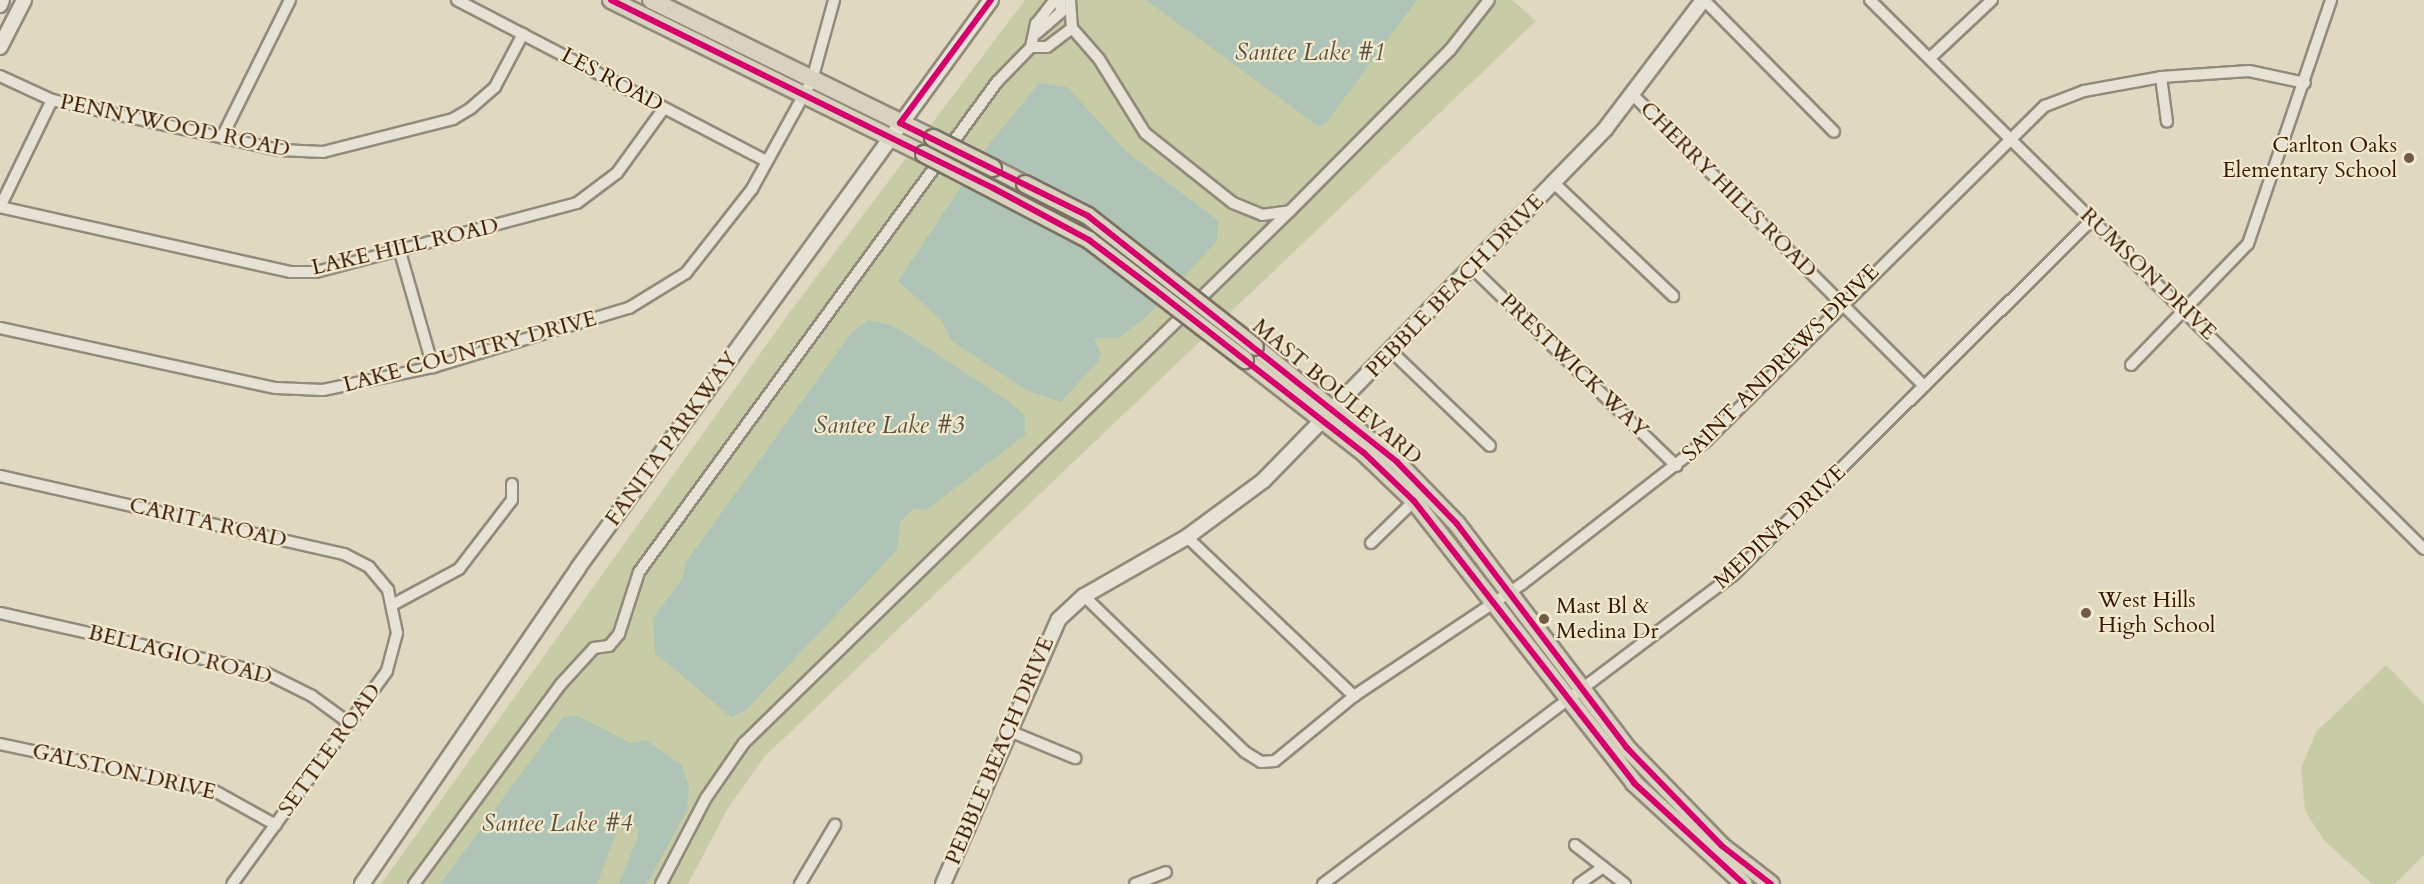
<!DOCTYPE html>
<style>
body{margin:0}
#map{position:relative;width:2424px;height:884px;overflow:hidden;background:#e0d8c0;font-family:Cardo,serif}
div>[style]{position:absolute}
[style*='--x']{left:calc(var(--x)*1px);top:calc(var(--y)*1px);width:calc(var(--w)*1px);rotate:calc(var(--a)*1deg)}
.green>*{inset:0;background:#c7cca6}
.water>*{inset:0;background:#afc4b6}
.roads{filter:drop-shadow(2px 0 #928a7a) drop-shadow(-2px 0 #928a7a) drop-shadow(0 2px #928a7a) drop-shadow(0 -2px #928a7a)}
.minor>*{height:10px;margin:-5px;padding:0 5px;transform-origin:5px;border-radius:5px;background:#e6e2d6}
.tertiary>*{height:14px;margin:-7px;padding:0 7px;transform-origin:7px;border-radius:7px;background:#e6e2d6}
.primary>*{height:16px;margin:-8px;padding:0 8px;transform-origin:8px;border-radius:8px;background:#dad2c1}
.bridges{filter:drop-shadow(2px 0 #7a7162) drop-shadow(-2px 0 #7a7162) drop-shadow(0 2px #7a7162) drop-shadow(0 -2px #7a7162)}
.primary-bridge>*{height:16px;margin:-8px;padding:0 8px;transform-origin:8px;border-radius:8px;background:#dad2c1}
.cycleway>*{height:6px;margin:-3px;padding:0 3px;transform-origin:3px;border-radius:3px;background:#d6006c}
.dots>*{width:16px;height:16px;translate:-50% -50%;box-sizing:border-box;border:3px solid #f3eace;border-radius:50%}
span{translate:-50% -50%;white-space:nowrap;text-align:center;line-height:1.15;-webkit-text-stroke:4.5px #f3eace;paint-order:stroke}
.street-label{font-size:22px;color:#371705}
.poi-label{font-size:22px;color:#371705}
.right{translate:-100% -50%;text-align:right}
.left{translate:0 -50%;text-align:left}
.water-label{font-size:24px;color:#5a5042;font-style:italic}
</style>
<div id="map">
<div class="green">
<i style="clip-path:polygon(1025px 0,1512px 0,1536px 21px,764px 757px,728px 808px,688px 884px,381px 884px,790px 312px)"></i>
<i style="clip-path:polygon(2386px 665px,2424px 704px,2424px 855px,2395px 884px,2372px 884px,2324px 840px,2305px 811px,2301px 768px,2316px 732px)"></i>
</div>
<div class="water">
<i style="clip-path:polygon(1146px 0,1417px 0,1326px 123px,1318px 126px)"></i>
<i style="clip-path:polygon(1039px 83px,1067px 87px,1127px 152px,1218px 220px,1217px 241px,1145px 318px,1118px 338px,1094px 338px,1101px 353px,1098px 361px,1061px 402px,1026px 390px,953px 342px,941px 320px,898px 281px,991px 142px)"></i>
<i style="clip-path:polygon(868px 320px,894px 326px,1010px 402px,1025px 416px,1025px 435px,926px 510px,913px 509px,900px 522px,897px 550px,746px 710px,731px 717px,655px 653px,653px 618px,682px 579px,686px 562px,852px 332px)"></i>
<i style="clip-path:polygon(578px 716px,631px 743px,646px 740px,682px 765px,689px 787px,687px 810px,647px 884px,619px 884px,637px 839px,639px 828px,631px 823px,619px 826px,597px 884px,440px 884px,563px 717px)"></i>
</div>
<div class="roads">
<div class="minor">
<i style="--x:457;--y:0;--w:348;--a:27.5"></i>
<i style="--x:1070;--y:0;--w:28;--a:86"></i>
<i style="--x:1704;--y:0;--w:185;--a:45.4"></i>
<i style="--x:1870;--y:0;--w:780;--a:44.74"></i>
<i style="--x:1037;--y:33;--w:32;--a:-41"></i>
<i style="--x:1061;--y:12;--w:12;--a:-95"></i>
<i style="--x:1031;--y:47;--w:16;--a:0"></i>
<i style="--x:1047;--y:47;--w:31;--a:-37"></i>
<i style="--x:1072;--y:28;--w:41;--a:48.9"></i>
<i style="--x:1099;--y:59;--w:87;--a:58.1"></i>
<i style="--x:1145;--y:133;--w:112;--a:38.5"></i>
<i style="--x:1233;--y:203;--w:31;--a:22"></i>
<i style="--x:1262;--y:215;--w:28;--a:-8"></i>
<i style="--x:1290;--y:211;--w:227;--a:-45.2"></i>
<i style="--x:1450;--y:50;--w:63;--a:-52"></i>
<i style="--x:1930;--y:58;--w:85;--a:-43.1"></i>
<i style="--x:0;--y:76;--w:57;--a:24.8"></i>
<i style="--x:52;--y:100;--w:233;--a:12.4"></i>
<i style="--x:280;--y:150;--w:43;--a:2.7"></i>
<i style="--x:323;--y:152;--w:134;--a:-14.2"></i>
<i style="--x:453;--y:119;--w:21;--a:-31"></i>
<i style="--x:471;--y:108;--w:32;--a:-41"></i>
<i style="--x:495;--y:87;--w:60;--a:-62.2"></i>
<i style="--x:2161;--y:77;--w:45;--a:82.4"></i>
<i style="--x:1633;--y:95;--w:412;--a:45"></i>
<i style="--x:222;--y:137;--w:153;--a:-63.6"></i>
<i style="--x:1555;--y:184;--w:163;--a:43.5"></i>
<i style="--x:0;--y:207;--w:298;--a:12.6"></i>
<i style="--x:291;--y:272;--w:25;--a:0"></i>
<i style="--x:316;--y:272;--w:270;--a:-14.8"></i>
<i style="--x:577;--y:203;--w:50;--a:-36.9"></i>
<i style="--x:617;--y:173;--w:80;--a:-54.1"></i>
<i style="--x:0;--y:207;--w:119;--a:-64.1"></i>
<i style="--x:400;--y:252;--w:120;--a:74"></i>
<i style="--x:1471;--y:267;--w:286;--a:44.1"></i>
<i style="--x:0;--y:328;--w:282;--a:12.3"></i>
<i style="--x:276;--y:388;--w:47;--a:2.4"></i>
<i style="--x:323;--y:390;--w:112;--a:-11.8"></i>
<i style="--x:433;--y:367;--w:205;--a:-16.8"></i>
<i style="--x:629;--y:308;--w:67;--a:-31.6"></i>
<i style="--x:686;--y:273;--w:107;--a:-51.8"></i>
<i style="--x:752;--y:189;--w:124;--a:-61.2"></i>
<i style="--x:812;--y:80;--w:83;--a:-74.6"></i>
<i style="--x:1391;--y:351;--w:137;--a:43.8"></i>
<i style="--x:2131;--y:365;--w:168;--a:-46"></i>
<i style="--x:2248;--y:244;--w:258;--a:-71.2"></i>
<i style="--x:0;--y:476;--w:353;--a:12.8"></i>
<i style="--x:344;--y:554;--w:28;--a:27"></i>
<i style="--x:369;--y:567;--w:30;--a:50"></i>
<i style="--x:388;--y:590;--w:44;--a:78.2"></i>
<i style="--x:397;--y:633;--w:39;--a:105"></i>
<i style="--x:387;--y:671;--w:263;--a:126"></i>
<i style="--x:1187;--y:537;--w:231;--a:43.6"></i>
<i style="--x:1371;--y:543;--w:60;--a:-44.3"></i>
<i style="--x:1084;--y:596;--w:224;--a:44.1"></i>
<i style="--x:1245;--y:752;--w:19;--a:32"></i>
<i style="--x:1261;--y:762;--w:14;--a:-4"></i>
<i style="--x:1275;--y:761;--w:102;--a:-39.4"></i>
<i style="--x:1354;--y:696;--w:202;--a:-33.7"></i>
<i style="--x:1522;--y:584;--w:234;--a:-37.9"></i>
<i style="--x:1707;--y:440;--w:475;--a:-44.7"></i>
<i style="--x:2045;--y:106;--w:42;--a:-21"></i>
<i style="--x:2084;--y:91;--w:78;--a:-10.3"></i>
<i style="--x:2161;--y:77;--w:88;--a:-3.9"></i>
<i style="--x:2249;--y:71;--w:57;--a:12.1"></i>
<i style="--x:394;--y:604;--w:74;--a:-28.3"></i>
<i style="--x:459;--y:569;--w:87;--a:-52.5"></i>
<i style="--x:512;--y:500;--w:16;--a:-90"></i>
<i style="--x:0;--y:613;--w:273;--a:12.7"></i>
<i style="--x:266;--y:673;--w:51;--a:26.6"></i>
<i style="--x:312;--y:696;--w:46;--a:36.1"></i>
<i style="--x:1007;--y:730;--w:74;--a:22.4"></i>
<i style="--x:0;--y:744;--w:216;--a:12"></i>
<i style="--x:211;--y:789;--w:74;--a:29"></i>
<i style="--x:1575;--y:845;--w:36;--a:38"></i>
<i style="--x:414;--y:884;--w:248;--a:-53.7"></i>
<i style="--x:561;--y:684;--w:49;--a:-47.5"></i>
<i style="--x:594;--y:648;--w:15;--a:-8"></i>
<i style="--x:609;--y:646;--w:16;--a:-50"></i>
<i style="--x:619;--y:634;--w:65;--a:-72.1"></i>
<i style="--x:639;--y:572;--w:607;--a:-53.85"></i>
<i style="--x:997;--y:82;--w:49;--a:-45.8"></i>
<i style="--x:1031;--y:47;--w:24;--a:-78"></i>
<i style="--x:1036;--y:24;--w:31;--a:-52"></i>
<i style="--x:661;--y:884;--w:97;--a:-62.4"></i>
<i style="--x:706;--y:798;--w:67;--a:-55.4"></i>
<i style="--x:744;--y:743;--w:762;--a:-44.26"></i>
<i style="--x:800;--y:884;--w:69;--a:-59.3"></i>
<i style="--x:1135;--y:884;--w:33;--a:-21"></i>
<i style="--x:1323;--y:884;--w:513;--a:-37"></i>
<i style="--x:1733;--y:575;--w:505;--a:-44.68"></i>
<i style="--x:1579;--y:884;--w:29;--a:-35"></i>
<i style="--x:1603;--y:867;--w:28;--a:38"></i>
</div>
<div class="tertiary">
<i style="--x:0;--y:5;--w:5;--a:-68"></i>
<i style="--x:0;--y:47;--w:53;--a:-62.9"></i>
<i style="--x:362;--y:884;--w:383;--a:-55.6"></i>
<i style="--x:578;--y:568;--w:702;--a:-53.98"></i>
<i style="--x:943;--y:884;--w:289;--a:-66.4"></i>
<i style="--x:1059;--y:619;--w:34;--a:-43"></i>
<i style="--x:1084;--y:596;--w:119;--a:-29.8"></i>
<i style="--x:1187;--y:537;--w:94;--a:-36.4"></i>
<i style="--x:1263;--y:481;--w:492;--a:-45.8"></i>
<i style="--x:1606;--y:128;--w:161;--a:-52.8"></i>
</div>
<div class="primary">
<i style="--x:611;--y:0;--w:349;--a:26.2"></i>
<i style="--x:651;--y:0;--w:314;--a:26.1"></i>
<i style="--x:993;--y:168;--w:36;--a:27"></i>
<i style="--x:1255;--y:347;--w:183;--a:39"></i>
<i style="--x:1397;--y:462;--w:86;--a:45.9"></i>
<i style="--x:1457;--y:524;--w:281;--a:52.8"></i>
<i style="--x:1627;--y:748;--w:136;--a:45.9"></i>
<i style="--x:1722;--y:846;--w:62;--a:37.8"></i>
<i style="--x:1245;--y:360;--w:151;--a:38"></i>
<i style="--x:1364;--y:453;--w:69;--a:43.8"></i>
<i style="--x:1414;--y:501;--w:358;--a:52"></i>
<i style="--x:1634;--y:783;--w:149;--a:42.6"></i>
</div>
</div>
<div class="bridges">
<div class="primary-bridge">
<i style="--x:933;--y:138;--w:67;--a:26.6"></i>
<i style="--x:924;--y:154;--w:186;--a:27.5"></i>
<i style="--x:1089;--y:240;--w:197;--a:37.6"></i>
<i style="--x:1025;--y:184;--w:71;--a:26.9"></i>
<i style="--x:1088;--y:216;--w:212;--a:38.1"></i>
</div>
</div>
<div class="cycleway">
<i style="--x:611;--y:0;--w:426;--a:26.2"></i>
<i style="--x:993;--y:188;--w:109;--a:28.4"></i>
<i style="--x:1089;--y:240;--w:81;--a:37"></i>
<i style="--x:1154;--y:289;--w:266;--a:38"></i>
<i style="--x:1364;--y:453;--w:69;--a:43.8"></i>
<i style="--x:1414;--y:501;--w:358;--a:52"></i>
<i style="--x:1634;--y:783;--w:149;--a:42.6"></i>
<i style="--x:991;--y:0;--w:153;--a:126.5"></i>
<i style="--x:900;--y:123;--w:210;--a:26.3"></i>
<i style="--x:1088;--y:216;--w:395;--a:38.5"></i>
<i style="--x:1397;--y:462;--w:86;--a:45.9"></i>
<i style="--x:1457;--y:524;--w:281;--a:52.8"></i>
<i style="--x:1627;--y:748;--w:136;--a:45.9"></i>
<i style="--x:1722;--y:846;--w:62;--a:37.8"></i>
</div>
<div class="dots">
<i style="left:2409px;top:158px;background:#725b46"></i>
<i style="left:2086px;top:613px;background:#725b46"></i>
<i style="left:1544px;top:619px;background:#725b46"></i>
</div>
<div class="street-label">
<span style="left:612px;top:80px;rotate:28deg">LES ROAD</span>
<span style="left:175px;top:126px;rotate:12deg">PENNYWOOD ROAD</span>
<span style="left:1728px;top:190px;rotate:45deg">CHERRY HILLS ROAD</span>
<span style="left:405px;top:247px;rotate:-13deg">LAKE HILL ROAD</span>
<span style="left:2148px;top:274px;rotate:44deg">RUMSON DRIVE</span>
<span style="left:1455px;top:286px;rotate:-46deg">PEBBLE BEACH DRIVE</span>
<span style="left:470px;top:352px;rotate:-15deg">LAKE COUNTRY DRIVE</span>
<span style="left:1781px;top:363px;rotate:-45deg">SAINT ANDREWS DRIVE</span>
<span style="left:1574px;top:366px;rotate:44deg">PRESTWICK WAY</span>
<span style="left:1337px;top:392px;rotate:40deg">MAST BOULEVARD</span>
<span style="left:672px;top:439px;rotate:-54deg">FANITA PARKWAY</span>
<span style="left:208px;top:523px;rotate:13deg">CARITA ROAD</span>
<span style="left:1780px;top:527px;rotate:-43deg">MEDINA DRIVE</span>
<span style="left:180px;top:655px;rotate:14deg">BELLAGIO ROAD</span>
<span style="left:330px;top:750px;rotate:-54deg">SETTLE ROAD</span>
<span style="left:1000px;top:751px;rotate:-67deg">PEBBLE BEACH DRIVE</span>
<span style="left:124px;top:772px;rotate:13deg">GALSTON DRIVE</span>
</div>
<div class="poi-label">
<span class="right" style="left:2397px;top:158px">Carlton Oaks<br>Elementary School</span>
<span class="left" style="left:2098px;top:613px">West Hills<br>High School</span>
<span class="left" style="left:1556px;top:619px">Mast Bl &amp;<br>Medina Dr</span>
</div>
<div class="water-label">
<span style="left:1310px;top:53px">Santee Lake #1</span>
<span style="left:889px;top:426px">Santee Lake #3</span>
<span style="left:557px;top:824px">Santee Lake #4</span>
</div>
</div>
